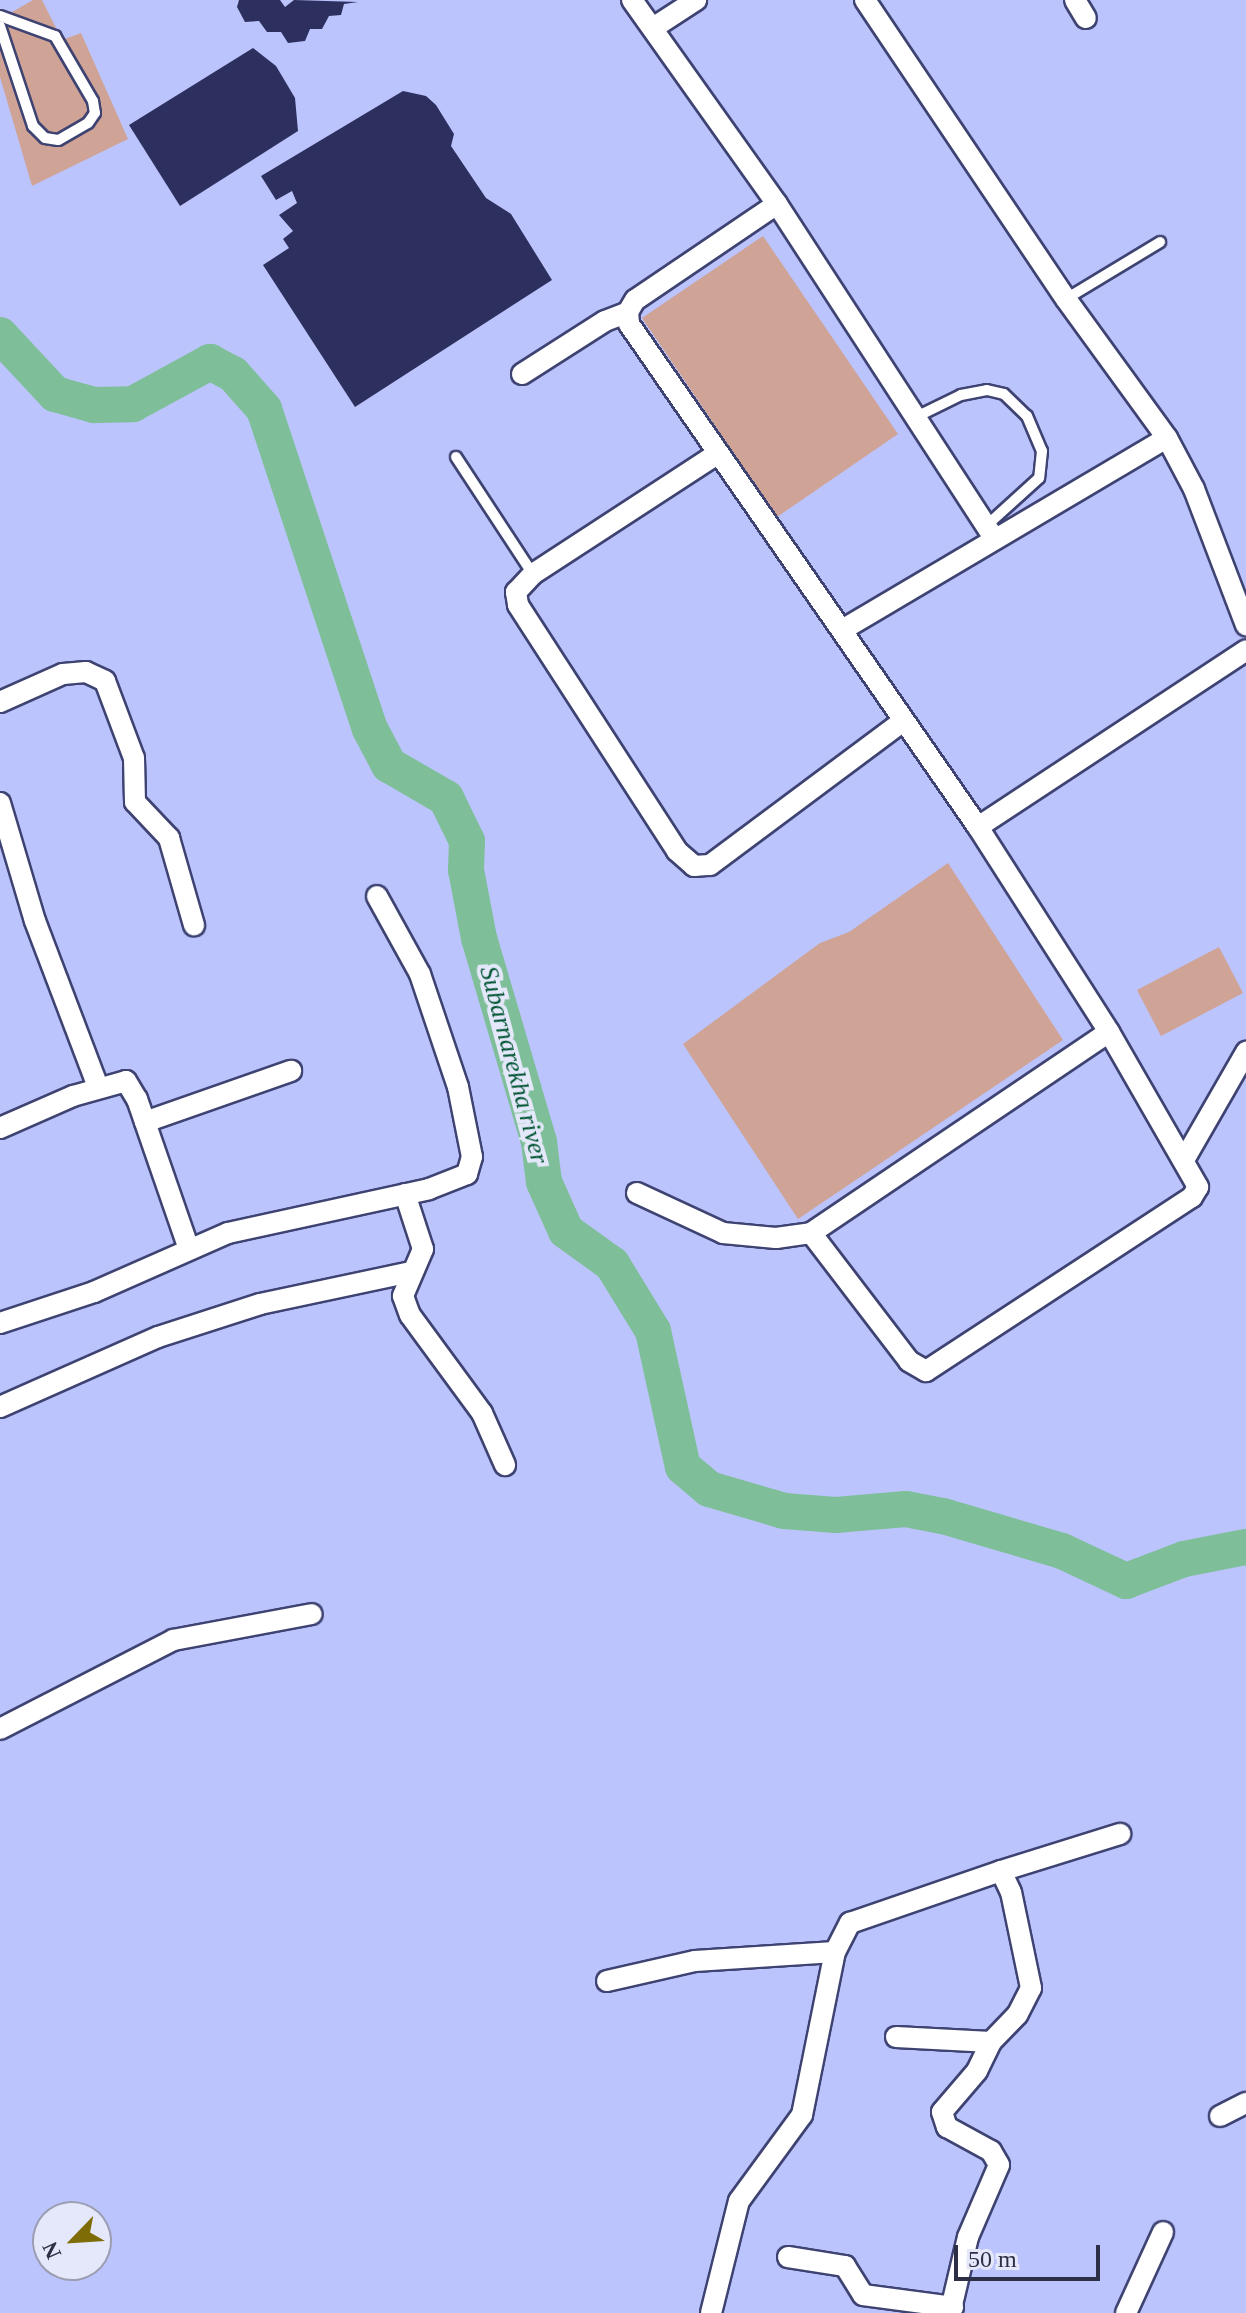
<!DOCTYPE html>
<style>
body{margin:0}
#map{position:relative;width:1246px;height:2313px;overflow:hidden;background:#bcc4fd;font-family:"Times New Roman",serif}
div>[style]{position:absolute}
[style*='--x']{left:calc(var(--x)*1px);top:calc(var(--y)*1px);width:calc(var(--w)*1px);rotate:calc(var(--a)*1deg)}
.green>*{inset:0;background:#cfa396}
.river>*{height:36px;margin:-18px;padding:0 18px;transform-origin:18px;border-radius:18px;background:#7ebf99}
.building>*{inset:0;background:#2d305e}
.roads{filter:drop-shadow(2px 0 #3e4372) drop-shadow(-2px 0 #3e4372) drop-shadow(0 2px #3e4372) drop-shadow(0 -2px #3e4372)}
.service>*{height:10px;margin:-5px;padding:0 5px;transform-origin:5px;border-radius:5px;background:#fff}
.minor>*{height:20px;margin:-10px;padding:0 10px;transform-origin:10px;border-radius:10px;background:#fff}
span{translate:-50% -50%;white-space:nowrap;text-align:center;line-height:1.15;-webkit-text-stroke:8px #e5e8fa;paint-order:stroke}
.water-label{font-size:26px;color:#005432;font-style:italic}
.north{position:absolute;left:32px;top:2201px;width:80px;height:80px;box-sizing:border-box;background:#e5e8fa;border:2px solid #9b9eb2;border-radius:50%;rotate:245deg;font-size:22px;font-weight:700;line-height:32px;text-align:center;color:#2c2f45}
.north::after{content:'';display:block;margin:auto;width:28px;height:36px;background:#7e6d07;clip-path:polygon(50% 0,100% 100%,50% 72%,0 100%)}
.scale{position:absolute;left:954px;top:2245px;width:146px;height:36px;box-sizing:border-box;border:4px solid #2c2f45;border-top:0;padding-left:10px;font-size:24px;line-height:28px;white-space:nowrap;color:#2c2f45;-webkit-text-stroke:6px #e5e8fa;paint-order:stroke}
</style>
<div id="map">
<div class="green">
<i style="clip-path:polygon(33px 0,42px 0,62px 40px,81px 33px,128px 139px,32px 186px,0 77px,0 19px)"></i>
<i style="clip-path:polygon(763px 236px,898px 434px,777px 517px,642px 318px)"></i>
<i style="clip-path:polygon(948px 863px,1063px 1040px,798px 1219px,683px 1044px,820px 943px,849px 932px)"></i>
<i style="clip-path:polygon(1219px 947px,1243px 993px,1161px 1036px,1137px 990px)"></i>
</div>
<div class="river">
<i style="--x:0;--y:335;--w:81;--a:47"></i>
<i style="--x:55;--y:394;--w:41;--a:15.8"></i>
<i style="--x:94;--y:405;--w:39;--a:-1"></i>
<i style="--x:133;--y:404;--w:88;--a:-28.6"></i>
<i style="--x:210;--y:362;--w:26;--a:28"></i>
<i style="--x:233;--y:374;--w:47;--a:48.5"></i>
<i style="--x:264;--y:409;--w:337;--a:71.7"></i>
<i style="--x:370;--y:729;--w:41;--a:62.2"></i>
<i style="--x:389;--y:765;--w:66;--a:30.1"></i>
<i style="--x:446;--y:798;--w:48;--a:64"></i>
<i style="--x:467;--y:841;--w:29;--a:92"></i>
<i style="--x:466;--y:870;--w:69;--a:79.2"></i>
<i style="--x:479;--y:938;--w:213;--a:73.6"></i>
<i style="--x:539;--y:1142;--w:40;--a:82.9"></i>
<i style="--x:544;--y:1182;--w:54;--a:65.8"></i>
<i style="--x:566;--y:1231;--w:57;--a:35.7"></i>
<i style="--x:612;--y:1264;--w:79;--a:58.5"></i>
<i style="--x:653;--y:1331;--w:139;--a:77.6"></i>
<i style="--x:683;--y:1467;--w:34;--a:40"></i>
<i style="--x:709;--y:1489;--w:78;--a:16.3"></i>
<i style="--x:784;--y:1511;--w:52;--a:4.4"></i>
<i style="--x:836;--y:1515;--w:70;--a:-4.9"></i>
<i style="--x:906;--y:1509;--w:38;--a:11"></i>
<i style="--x:943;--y:1516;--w:124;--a:16.4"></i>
<i style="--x:1062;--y:1551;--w:71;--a:25.1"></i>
<i style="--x:1126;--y:1581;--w:62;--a:-20.8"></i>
<i style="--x:1184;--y:1559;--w:63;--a:-11"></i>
</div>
<div class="building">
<i style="clip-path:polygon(239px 0,280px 0,285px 7px,294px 0,358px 2px,344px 4px,341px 15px,329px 16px,322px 29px,310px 29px,305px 41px,288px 43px,281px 32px,267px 32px,259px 21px,245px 22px,237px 7px)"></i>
<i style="clip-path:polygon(253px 48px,276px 66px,295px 98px,298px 131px,180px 206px,129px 125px)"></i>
<i style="clip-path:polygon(403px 91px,426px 96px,436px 105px,454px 134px,451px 146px,486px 198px,511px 214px,552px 280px,355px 407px,263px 265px,289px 248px,283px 239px,293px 231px,279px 215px,297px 203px,292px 191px,276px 200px,261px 176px)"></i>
</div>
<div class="roads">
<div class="service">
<i style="--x:0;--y:16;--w:59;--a:20"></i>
<i style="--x:55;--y:36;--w:75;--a:59.7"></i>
<i style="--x:93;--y:101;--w:12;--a:81"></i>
<i style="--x:95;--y:113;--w:12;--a:125"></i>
<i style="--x:88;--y:123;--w:34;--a:150"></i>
<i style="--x:58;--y:140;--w:13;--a:-171"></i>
<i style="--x:45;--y:138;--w:17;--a:-135"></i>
<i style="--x:33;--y:126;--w:105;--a:-108.3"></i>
<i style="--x:1066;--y:299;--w:110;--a:-31.2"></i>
<i style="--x:914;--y:418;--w:52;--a:-26.1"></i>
<i style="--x:961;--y:395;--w:26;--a:-11"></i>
<i style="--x:987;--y:390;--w:17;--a:13"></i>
<i style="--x:1004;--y:394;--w:32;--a:44"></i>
<i style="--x:1027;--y:416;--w:38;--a:67"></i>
<i style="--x:1042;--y:451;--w:27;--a:96"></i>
<i style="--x:1039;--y:478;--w:72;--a:137.8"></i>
<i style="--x:456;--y:457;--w:140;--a:56.7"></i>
</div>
<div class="minor">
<i style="--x:632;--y:0;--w:250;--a:54.6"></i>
<i style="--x:777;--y:204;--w:398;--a:57"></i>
<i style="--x:865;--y:0;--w:360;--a:56.1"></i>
<i style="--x:1066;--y:299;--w:172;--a:54"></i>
<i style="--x:1167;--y:438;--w:58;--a:62.1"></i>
<i style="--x:1194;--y:489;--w:146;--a:69.1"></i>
<i style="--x:1075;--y:0;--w:21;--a:59"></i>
<i style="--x:656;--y:26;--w:48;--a:-33"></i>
<i style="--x:777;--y:204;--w:171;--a:145.9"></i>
<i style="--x:635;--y:300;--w:14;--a:120"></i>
<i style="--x:628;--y:312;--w:12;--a:85"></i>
<i style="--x:629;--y:324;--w:612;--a:55.25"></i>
<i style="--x:978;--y:827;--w:243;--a:57.4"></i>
<i style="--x:1109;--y:1032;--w:179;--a:60.1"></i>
<i style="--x:1198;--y:1187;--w:12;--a:121"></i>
<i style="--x:1192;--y:1197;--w:318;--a:146.8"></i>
<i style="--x:926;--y:1371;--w:20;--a:-150"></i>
<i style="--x:909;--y:1361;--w:161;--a:-127.4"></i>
<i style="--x:522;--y:374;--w:98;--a:-32.6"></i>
<i style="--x:605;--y:321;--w:25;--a:-21"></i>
<i style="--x:717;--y:454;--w:220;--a:146.9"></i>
<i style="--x:533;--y:574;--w:25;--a:133"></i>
<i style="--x:516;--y:592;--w:13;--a:81"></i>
<i style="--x:518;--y:605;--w:293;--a:57.1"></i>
<i style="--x:677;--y:851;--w:23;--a:41"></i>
<i style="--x:694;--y:866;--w:16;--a:-4"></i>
<i style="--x:710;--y:865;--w:241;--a:-36.7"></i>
<i style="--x:842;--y:630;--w:377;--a:-30.6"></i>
<i style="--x:0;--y:702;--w:69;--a:-24"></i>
<i style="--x:63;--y:674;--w:23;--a:-5"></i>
<i style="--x:86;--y:672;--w:21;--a:25"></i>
<i style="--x:105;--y:681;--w:82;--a:69.4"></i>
<i style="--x:134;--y:758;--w:44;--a:88.7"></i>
<i style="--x:135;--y:802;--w:50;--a:46.6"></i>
<i style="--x:169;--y:838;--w:91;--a:74"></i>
<i style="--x:0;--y:803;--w:123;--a:73.5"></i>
<i style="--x:35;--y:921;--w:178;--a:69.2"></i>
<i style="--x:978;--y:827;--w:321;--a:-33.4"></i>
<i style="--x:145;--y:1122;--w:155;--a:-19.3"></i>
<i style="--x:0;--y:1128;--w:80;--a:-23.7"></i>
<i style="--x:73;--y:1096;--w:55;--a:-15.8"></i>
<i style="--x:126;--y:1081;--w:21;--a:59"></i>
<i style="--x:137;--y:1099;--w:159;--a:70.9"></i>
<i style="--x:1184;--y:1160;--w:125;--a:-60.1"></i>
<i style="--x:637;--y:1193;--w:95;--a:24.9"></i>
<i style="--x:723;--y:1233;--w:53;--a:5.4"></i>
<i style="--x:776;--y:1238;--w:35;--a:-8"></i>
<i style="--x:811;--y:1233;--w:359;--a:-34"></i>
<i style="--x:405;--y:1194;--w:58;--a:71.9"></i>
<i style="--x:423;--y:1249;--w:51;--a:113.1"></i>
<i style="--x:403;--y:1296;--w:20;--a:70"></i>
<i style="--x:410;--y:1315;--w:122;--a:53.7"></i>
<i style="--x:482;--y:1413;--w:57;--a:66.1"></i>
<i style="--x:0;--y:1323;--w:99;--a:-18.3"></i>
<i style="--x:94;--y:1292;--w:146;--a:-23.8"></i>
<i style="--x:228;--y:1233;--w:206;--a:-12.3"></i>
<i style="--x:429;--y:1189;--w:41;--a:-21.5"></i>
<i style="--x:467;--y:1174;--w:18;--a:-74"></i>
<i style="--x:472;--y:1157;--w:71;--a:-101.3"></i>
<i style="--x:458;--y:1087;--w:119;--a:-108.6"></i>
<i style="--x:420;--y:974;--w:89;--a:-118.9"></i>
<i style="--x:0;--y:1407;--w:173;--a:-23.9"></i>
<i style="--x:158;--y:1337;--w:107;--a:-17.9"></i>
<i style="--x:260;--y:1304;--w:153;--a:-12"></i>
<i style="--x:0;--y:1729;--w:195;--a:-27.2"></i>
<i style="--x:173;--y:1640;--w:141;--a:-10.6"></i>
<i style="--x:1001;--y:1871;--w:125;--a:-17.3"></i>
<i style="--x:607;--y:1981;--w:90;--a:-12.8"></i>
<i style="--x:695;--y:1961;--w:140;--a:-3.7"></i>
<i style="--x:835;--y:1952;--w:33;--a:-63"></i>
<i style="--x:850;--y:1923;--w:160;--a:-19"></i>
<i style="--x:1001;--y:1871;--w:23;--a:65"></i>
<i style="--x:1011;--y:1892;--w:98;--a:78.2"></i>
<i style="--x:1031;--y:1988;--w:30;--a:117"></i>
<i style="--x:1017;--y:2015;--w:37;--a:134"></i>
<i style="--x:991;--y:2042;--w:32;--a:116"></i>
<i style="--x:977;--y:2071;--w:54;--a:130.5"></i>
<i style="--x:942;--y:2112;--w:16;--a:72"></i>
<i style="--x:947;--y:2127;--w:50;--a:28.6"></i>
<i style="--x:991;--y:2151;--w:16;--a:60"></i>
<i style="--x:999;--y:2165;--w:78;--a:113.3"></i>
<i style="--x:968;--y:2237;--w:78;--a:103.3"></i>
<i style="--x:896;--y:2037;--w:95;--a:3"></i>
<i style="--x:1220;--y:2116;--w:29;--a:-27"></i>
<i style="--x:788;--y:2257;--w:58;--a:9"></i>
<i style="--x:845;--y:2266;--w:34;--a:58"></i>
<i style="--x:863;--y:2295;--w:91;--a:7.6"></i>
<i style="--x:711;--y:2313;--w:115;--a:-76"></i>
<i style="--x:739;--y:2201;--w:107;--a:-53.8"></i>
<i style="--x:802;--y:2115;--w:166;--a:-78.6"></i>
<i style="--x:1126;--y:2313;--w:89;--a:-65.4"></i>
</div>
</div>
<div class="water-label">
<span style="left:514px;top:1065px;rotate:75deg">Subarnarekha river</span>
</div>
<div class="north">N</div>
<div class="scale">50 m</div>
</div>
